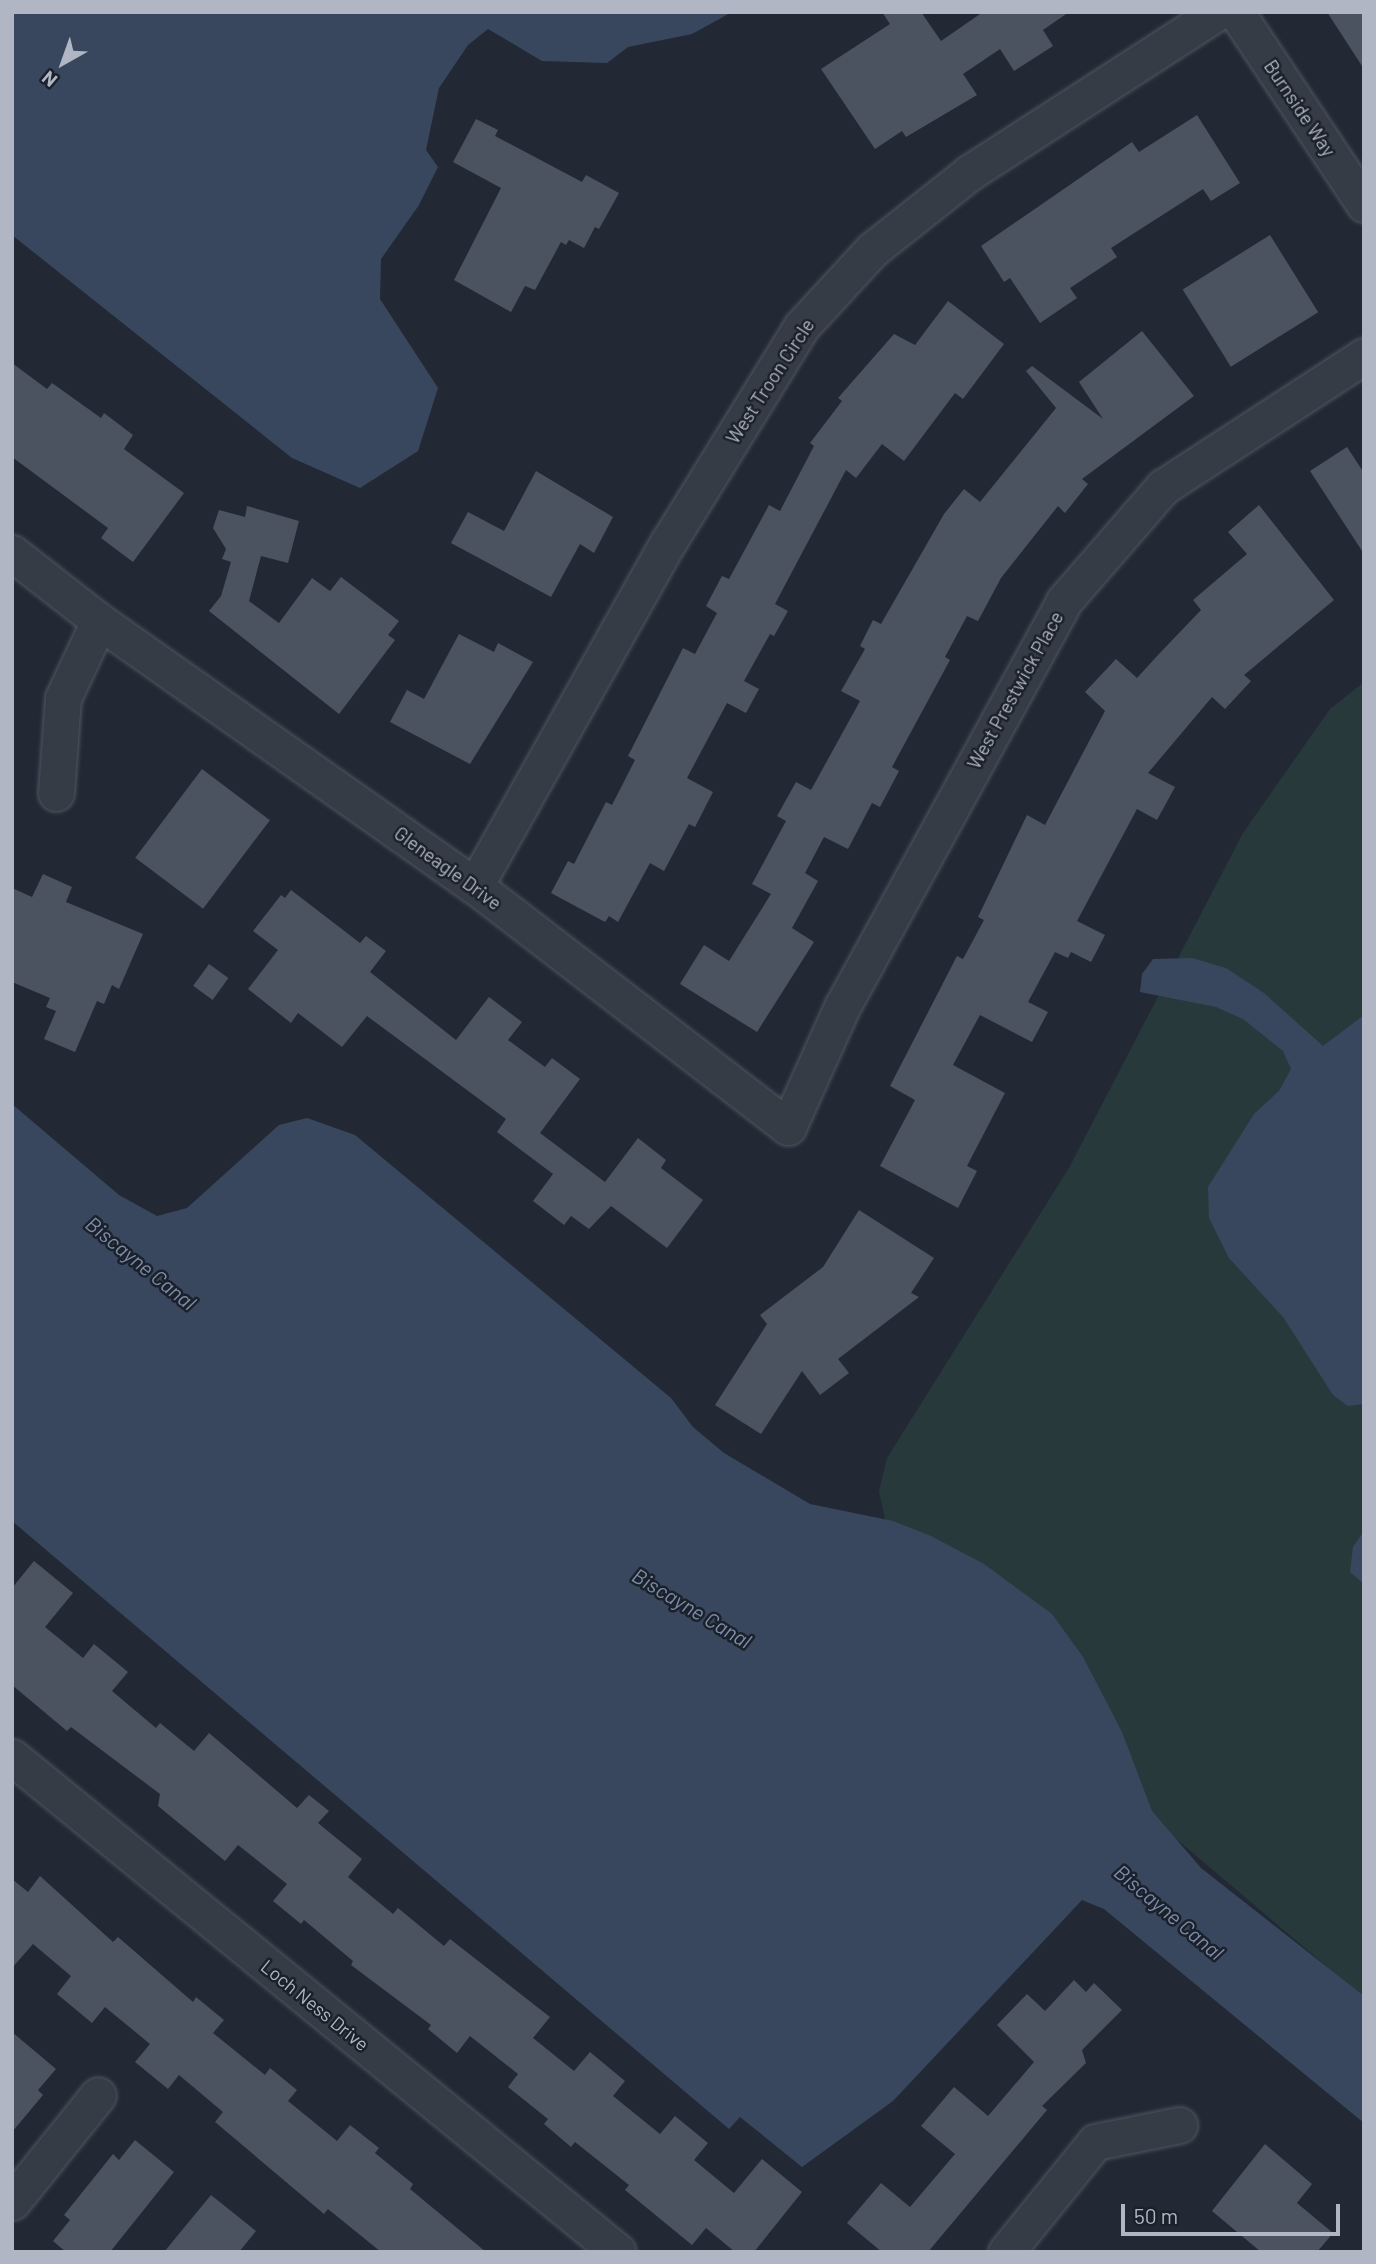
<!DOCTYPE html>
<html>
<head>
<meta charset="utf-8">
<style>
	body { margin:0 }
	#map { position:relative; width:1376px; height:2264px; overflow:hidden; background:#222935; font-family:Barlow,sans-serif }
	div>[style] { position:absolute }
	.green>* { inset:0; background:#28393b }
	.water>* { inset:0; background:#39475e }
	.building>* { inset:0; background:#4b5361; transform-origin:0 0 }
	.roads { filter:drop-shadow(0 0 2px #505661) drop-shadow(0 0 2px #505661) }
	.street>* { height:35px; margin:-17.5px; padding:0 17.5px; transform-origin:17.5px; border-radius:17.5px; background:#363c46 }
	span { translate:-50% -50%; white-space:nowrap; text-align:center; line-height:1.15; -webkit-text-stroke:5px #1b212b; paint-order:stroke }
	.street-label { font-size:19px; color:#b0b6c3 }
	.water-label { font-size:21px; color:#7b8ca9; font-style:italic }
	.frame { position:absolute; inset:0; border:14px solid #b0b6c3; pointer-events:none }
	.north { position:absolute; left:28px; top:28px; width:70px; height:70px; -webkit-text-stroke:5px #1b212b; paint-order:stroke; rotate:220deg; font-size:19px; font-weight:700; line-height:28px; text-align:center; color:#b0b6c3 }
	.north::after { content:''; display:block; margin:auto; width:24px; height:32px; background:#b0b6c3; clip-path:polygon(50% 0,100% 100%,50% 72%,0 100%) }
	.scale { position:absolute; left:1121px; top:2204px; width:219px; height:32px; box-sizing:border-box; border:4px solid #b0b6c3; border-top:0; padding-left:9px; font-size:21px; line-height:24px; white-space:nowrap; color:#b0b6c3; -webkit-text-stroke:5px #1b212b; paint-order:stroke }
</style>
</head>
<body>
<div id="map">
	<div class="green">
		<i style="clip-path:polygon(1364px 682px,1364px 1998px,1109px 1782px,892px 1551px,879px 1491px,887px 1458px,1069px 1168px,1243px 833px,1330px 709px)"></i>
	</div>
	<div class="water">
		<i style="clip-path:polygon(12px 12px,732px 12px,692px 34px,628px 47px,607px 63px,542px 61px,488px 29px,468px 45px,439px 88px,426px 150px,438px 167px,419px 205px,381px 259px,380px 299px,438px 388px,418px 451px,360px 488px,292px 458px,12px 235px)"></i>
		<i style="clip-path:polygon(1192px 958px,1226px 968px,1264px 993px,1323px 1046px,1364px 1015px,1364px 1404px,1348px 1406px,1333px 1395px,1283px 1317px,1229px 1258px,1209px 1218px,1208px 1187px,1254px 1114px,1279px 1091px,1291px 1069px,1283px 1051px,1243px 1019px,1216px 1007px,1140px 992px,1142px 974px,1153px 959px)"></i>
		<i style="clip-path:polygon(12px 1104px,119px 1195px,157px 1216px,187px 1208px,279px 1125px,307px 1118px,355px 1135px,671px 1398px,693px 1427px,724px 1453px,810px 1504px,893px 1521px,931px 1536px,984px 1564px,1052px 1614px,1083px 1657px,1122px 1732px,1152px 1811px,1201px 1868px,1364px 1996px,1364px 2123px,1104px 1909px,1082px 1900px,893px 2101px,802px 2167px,740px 2117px,729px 2129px,12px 1521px)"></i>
		<i style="clip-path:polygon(1364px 1531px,1364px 1584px,1350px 1572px,1353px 1547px)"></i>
	</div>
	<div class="building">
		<i style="clip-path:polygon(882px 12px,921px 12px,941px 41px,983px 12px,1069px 12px,1043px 30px,1053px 46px,1014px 71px,1000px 49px,963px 74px,977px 95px,906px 137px,902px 131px,875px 149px,821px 69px,890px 24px)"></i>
		<i style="clip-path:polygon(1327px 12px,1364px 12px,1364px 69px)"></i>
		<i style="clip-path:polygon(1197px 115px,1240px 183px,1211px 201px,1203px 189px,1111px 248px,1117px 257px,1070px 288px,1077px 298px,1040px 323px,1010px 278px,1004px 282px,981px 246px,1132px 142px,1139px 152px)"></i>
		<i style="clip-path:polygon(476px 119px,498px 130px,495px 136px,582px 182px,586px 175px,619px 193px,599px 229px,595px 227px,584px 248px,569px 240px,566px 245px,561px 242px,535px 290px,525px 286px,511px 312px,454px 280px,501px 188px,453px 162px)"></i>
		<i style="left:1270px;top:235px;width:91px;height:103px;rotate:58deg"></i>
		<i style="clip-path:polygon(948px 301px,1004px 344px,963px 399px,955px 393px,904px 461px,882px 444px,856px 478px,846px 470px,775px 604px,788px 611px,774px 636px,770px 634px,744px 681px,759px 689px,746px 713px,727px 703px,687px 778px,713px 792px,695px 827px,689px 824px,664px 871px,650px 863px,618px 922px,609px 916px,605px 922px,551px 893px,568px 861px,574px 864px,606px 802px,612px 805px,635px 760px,628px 756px,683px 648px,695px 654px,717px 613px,706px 606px,722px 576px,729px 579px,769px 505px,780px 511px,814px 446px,810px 443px,842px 401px,838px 398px,894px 334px,915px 345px)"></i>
		<i style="clip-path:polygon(1142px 331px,1194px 396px,1082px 479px,1088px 484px,1065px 513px,1058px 506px,1001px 578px,978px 621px,967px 616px,945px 657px,950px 660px,892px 767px,899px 771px,880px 807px,872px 803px,848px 849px,824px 837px,805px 873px,818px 881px,792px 928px,814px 942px,757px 1032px,680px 984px,704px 945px,729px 961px,771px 894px,752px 884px,786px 821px,777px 816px,796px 782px,811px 790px,860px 701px,841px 691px,865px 649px,860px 646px,873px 620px,881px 624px,944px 514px,964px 489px,980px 502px,1056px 408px,1026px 371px,1032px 366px,1103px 419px,1079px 382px)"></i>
		<i style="clip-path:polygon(12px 363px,47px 389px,52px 383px,101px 418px,104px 413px,133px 435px,124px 449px,184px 493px,133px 562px,101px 538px,108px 528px,12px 457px)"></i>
		<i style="clip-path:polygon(1347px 447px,1364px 473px,1364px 554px,1310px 471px)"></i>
		<i style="clip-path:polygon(536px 471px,613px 517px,594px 553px,580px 544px,551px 597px,451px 543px,468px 512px,504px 531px)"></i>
		<i style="clip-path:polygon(1259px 505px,1334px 600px,1244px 675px,1251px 681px,1225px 709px,1212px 697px,1148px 773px,1175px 787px,1157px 820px,1137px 809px,1077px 921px,1105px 935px,1091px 962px,1071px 952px,1068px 958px,1055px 952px,1028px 1002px,1048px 1012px,1032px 1042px,980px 1015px,953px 1065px,1005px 1093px,967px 1166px,977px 1171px,958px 1208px,880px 1166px,915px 1100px,890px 1086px,957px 956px,963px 959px,984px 920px,978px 917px,1027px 815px,1045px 825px,1105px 711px,1085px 692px,1116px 659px,1137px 678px,1158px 655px,1201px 610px,1193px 600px,1247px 554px,1228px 532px)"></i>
		<i style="clip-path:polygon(247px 506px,299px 521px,288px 563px,261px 556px,249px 601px,279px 623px,312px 578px,330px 591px,341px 577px,399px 621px,388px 635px,395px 640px,339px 714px,209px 611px,221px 596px,231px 562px,222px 559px,226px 549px,213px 528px,219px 510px,245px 517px)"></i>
		<i style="clip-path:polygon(459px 634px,494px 652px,498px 643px,533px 662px,470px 764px,390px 722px,407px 690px,424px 699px)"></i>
		<i style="left:202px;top:769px;width:85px;height:111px;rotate:37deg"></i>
		<i style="clip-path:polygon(43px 874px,72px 887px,66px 902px,143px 934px,119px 989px,112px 985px,104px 1004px,97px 1001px,75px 1052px,44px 1039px,56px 1011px,46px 1007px,50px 998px,12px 982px,12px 888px,32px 897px)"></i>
		<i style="clip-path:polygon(291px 890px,360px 943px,366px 936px,386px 951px,370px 972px,456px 1040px,489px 997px,522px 1022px,508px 1040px,545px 1067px,552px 1058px,580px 1079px,540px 1133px,605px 1182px,638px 1138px,666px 1160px,661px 1168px,703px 1200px,667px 1248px,611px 1206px,589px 1229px,571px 1216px,564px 1225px,533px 1201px,553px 1174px,497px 1132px,506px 1119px,367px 1016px,342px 1047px,298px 1013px,291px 1023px,248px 989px,278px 950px,253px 931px,281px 895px,285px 898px)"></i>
		<i style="left:209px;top:964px;width:24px;height:27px;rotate:36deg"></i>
		<i style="clip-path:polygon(859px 1210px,934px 1258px,911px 1293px,919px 1297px,838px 1359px,849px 1373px,820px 1395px,802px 1371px,761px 1434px,715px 1405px,767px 1324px,760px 1315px,823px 1267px)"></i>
		<i style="clip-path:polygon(34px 1561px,73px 1593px,45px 1627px,83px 1658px,94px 1644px,128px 1672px,112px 1691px,156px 1728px,160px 1723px,194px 1751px,209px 1733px,297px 1808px,309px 1795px,329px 1811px,318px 1823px,362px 1859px,348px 1877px,393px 1914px,398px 1908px,444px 1946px,450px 1939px,550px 2017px,533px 2038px,574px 2071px,590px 2052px,625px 2081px,613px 2096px,660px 2134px,675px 2116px,708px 2143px,694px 2160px,734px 2193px,762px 2159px,802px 2192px,754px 2252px,735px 2252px,706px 2228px,692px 2245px,625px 2190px,629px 2185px,575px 2142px,571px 2147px,544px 2124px,548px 2119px,508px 2087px,518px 2074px,470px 2036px,457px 2053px,428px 2029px,431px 2025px,351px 1965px,353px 1961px,304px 1920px,301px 1924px,273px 1901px,287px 1884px,238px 1845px,225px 1861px,158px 1806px,160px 1794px,71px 1727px,67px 1731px,12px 1685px,12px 1588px)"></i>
		<i style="clip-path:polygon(40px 1876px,113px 1942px,118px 1937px,193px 2002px,196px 1997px,224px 2020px,213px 2033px,265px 2075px,270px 2068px,297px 2090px,288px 2101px,337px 2141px,350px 2125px,379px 2148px,375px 2153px,413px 2184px,410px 2189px,486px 2252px,381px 2252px,328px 2209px,324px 2214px,215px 2122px,223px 2112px,179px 2075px,168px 2089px,135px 2062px,150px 2044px,105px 2007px,92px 2023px,57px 1994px,71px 1976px,33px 1944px,12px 1968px,12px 1879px,28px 1892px)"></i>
		<i style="clip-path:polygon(1074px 1980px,1086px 1992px,1094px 1983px,1122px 2010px,1082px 2050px,1086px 2063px,1042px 2106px,1047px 2110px,928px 2252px,882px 2252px,847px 2223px,881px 2183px,910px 2207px,955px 2154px,921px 2126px,954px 2087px,988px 2116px,1034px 2062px,997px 2025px,1027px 1994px,1045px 2011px)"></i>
		<i style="clip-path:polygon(12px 2032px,56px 2069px,38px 2090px,43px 2095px,12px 2132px)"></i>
		<i style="clip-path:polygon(135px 2140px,174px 2172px,110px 2252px,66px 2252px,53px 2241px,70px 2220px,64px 2215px,113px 2154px,119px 2160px)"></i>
		<i style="clip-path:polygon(1265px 2144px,1312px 2184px,1297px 2203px,1333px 2233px,1317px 2252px,1261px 2252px,1212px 2211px)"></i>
		<i style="clip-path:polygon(211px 2195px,256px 2231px,239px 2252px,164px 2252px)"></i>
	</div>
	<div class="roads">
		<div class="street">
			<i style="left:1236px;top:12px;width:231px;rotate:56.3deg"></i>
			<i style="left:12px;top:553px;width:110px;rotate:38deg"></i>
			<i style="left:99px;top:621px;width:460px;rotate:35.2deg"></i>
			<i style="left:475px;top:886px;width:395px;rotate:37.6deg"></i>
			<i style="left:788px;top:1127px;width:132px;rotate:-65.8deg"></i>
			<i style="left:842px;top:1007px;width:463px;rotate:-61.3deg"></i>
			<i style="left:1064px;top:601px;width:151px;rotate:-49deg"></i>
			<i style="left:1163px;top:487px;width:240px;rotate:-33.1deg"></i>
			<i style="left:56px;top:793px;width:95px;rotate:-85.8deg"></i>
			<i style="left:63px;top:698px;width:85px;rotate:-64.9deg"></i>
			<i style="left:475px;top:886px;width:396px;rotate:-60.7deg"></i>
			<i style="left:669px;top:541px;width:251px;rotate:-58.3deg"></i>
			<i style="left:801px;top:327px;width:105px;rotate:-47.3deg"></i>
			<i style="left:872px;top:250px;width:124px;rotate:-38.4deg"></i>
			<i style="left:969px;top:173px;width:297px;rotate:-32.9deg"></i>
			<i style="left:12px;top:1757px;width:782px;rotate:39.24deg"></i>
			<i style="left:12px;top:2202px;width:137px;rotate:-51.2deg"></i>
			<i style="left:1006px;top:2252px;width:141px;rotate:-51deg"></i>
			<i style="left:1095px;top:2142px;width:86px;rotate:-11.4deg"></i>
		</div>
	</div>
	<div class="street-label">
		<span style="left:1300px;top:108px;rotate:56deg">Burnside Way</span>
		<span style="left:770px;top:381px;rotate:-57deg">West Troon Circle</span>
		<span style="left:1015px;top:690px;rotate:-61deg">West Prestwick Place</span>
		<span style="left:448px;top:868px;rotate:36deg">Gleneagle Drive</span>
		<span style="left:315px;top:2005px;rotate:39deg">Loch Ness Drive</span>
	</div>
	<div class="water-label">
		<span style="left:141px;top:1263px;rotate:39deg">Biscayne Canal</span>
		<span style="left:692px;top:1608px;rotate:31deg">Biscayne Canal</span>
		<span style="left:1169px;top:1912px;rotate:40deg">Biscayne Canal</span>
	</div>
	<div class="frame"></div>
	<div class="north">N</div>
	<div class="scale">50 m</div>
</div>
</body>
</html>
